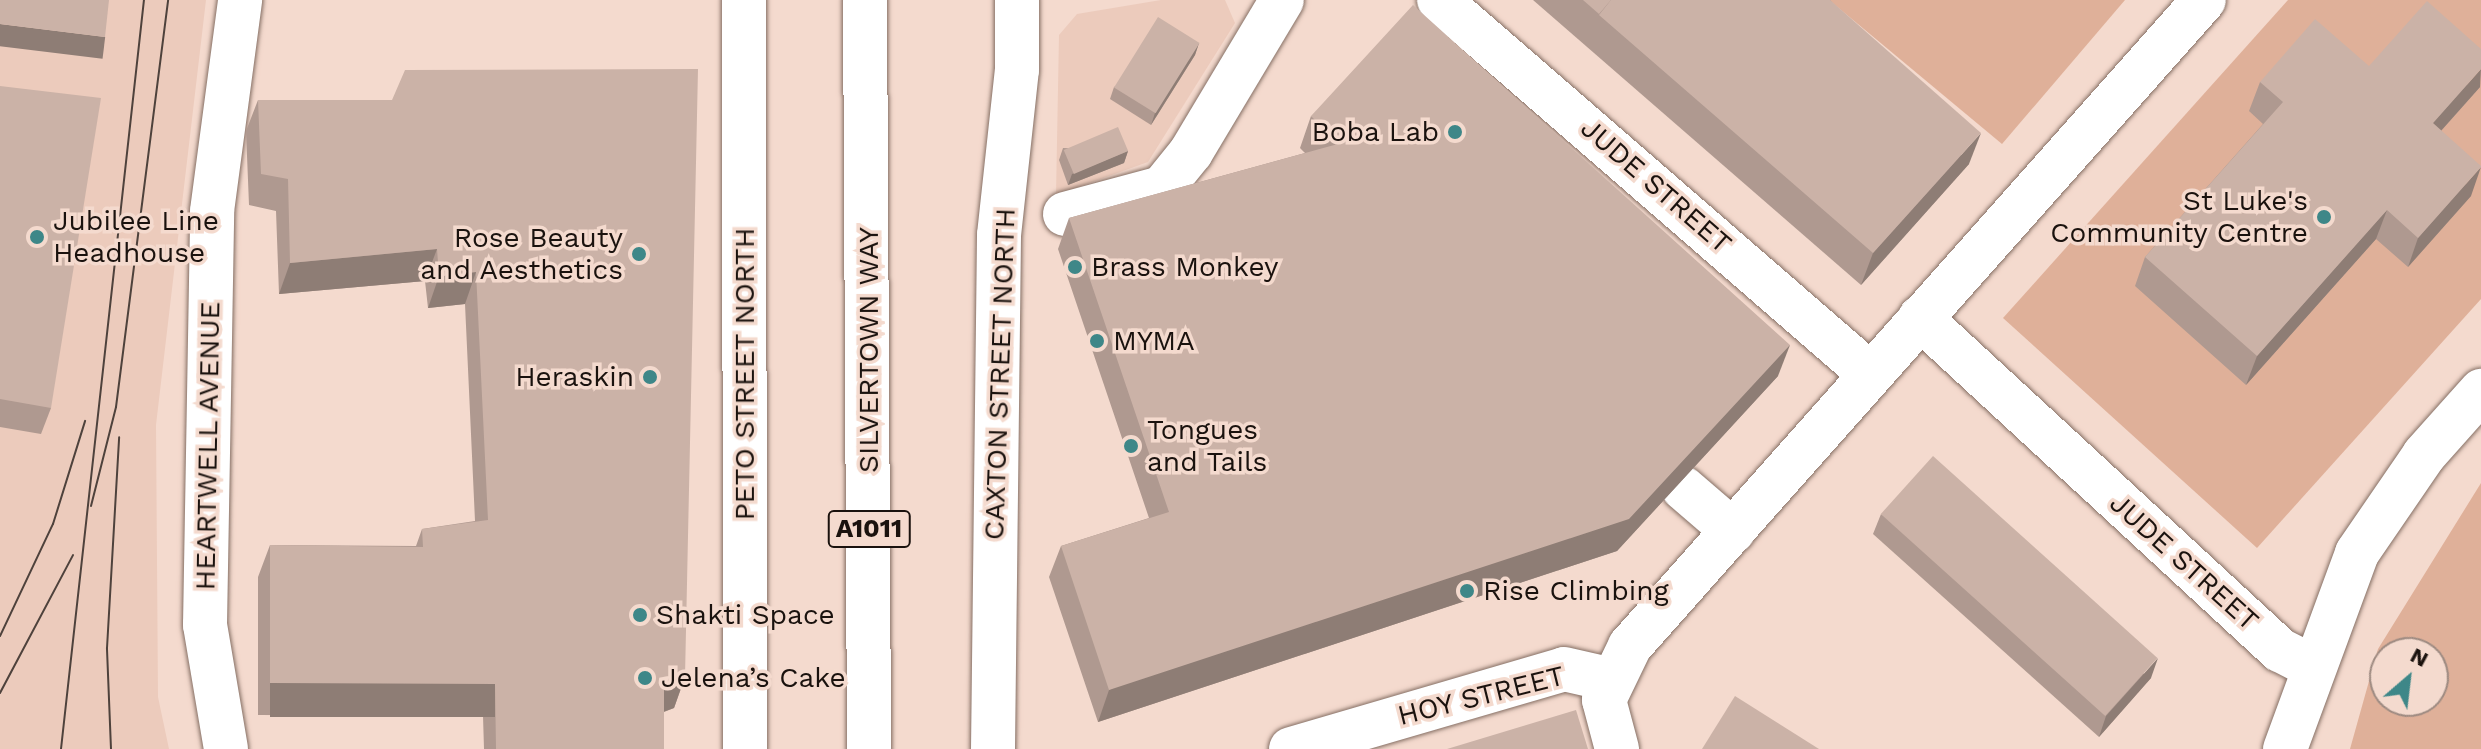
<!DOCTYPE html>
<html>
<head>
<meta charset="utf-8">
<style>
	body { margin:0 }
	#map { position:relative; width:2481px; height:749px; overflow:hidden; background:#f4dace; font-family:"Work Sans",sans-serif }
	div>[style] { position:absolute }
	.built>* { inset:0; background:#eccbbc }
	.green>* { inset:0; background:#dfb099 }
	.roads { filter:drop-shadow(0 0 2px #856f64) drop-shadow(0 0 2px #856f64) }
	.minor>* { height:44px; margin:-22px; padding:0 22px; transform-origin:22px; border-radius:22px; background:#fff }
	.major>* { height:44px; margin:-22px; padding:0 22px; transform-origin:22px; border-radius:22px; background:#fff }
	.tram>* { height:2px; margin:-1px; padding:0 1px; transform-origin:1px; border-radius:1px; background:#4e423c }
	.wall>* { inset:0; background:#af9990 }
	.shaded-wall>* { inset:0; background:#8e7d75; transform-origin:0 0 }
	.building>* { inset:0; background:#cbb2a7; transform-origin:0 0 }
	.dots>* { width:22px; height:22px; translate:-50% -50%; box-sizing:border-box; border:4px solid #f4dace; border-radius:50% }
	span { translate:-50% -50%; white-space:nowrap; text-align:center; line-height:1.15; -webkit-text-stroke:7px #f4dace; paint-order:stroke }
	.shield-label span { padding:2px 6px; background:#f4dace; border:2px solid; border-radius:6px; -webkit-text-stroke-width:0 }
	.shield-label { font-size:26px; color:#1a120e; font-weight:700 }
	.poi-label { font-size:28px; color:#1a120e }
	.right { translate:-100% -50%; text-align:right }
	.left { translate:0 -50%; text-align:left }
	.street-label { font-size:28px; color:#1a120e }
	.north { position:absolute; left:2369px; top:637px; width:80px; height:80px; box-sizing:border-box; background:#f4dace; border:2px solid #9d8a81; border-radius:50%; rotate:28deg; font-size:22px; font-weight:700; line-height:32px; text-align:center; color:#1a120e }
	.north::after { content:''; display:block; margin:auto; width:28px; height:36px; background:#3e8788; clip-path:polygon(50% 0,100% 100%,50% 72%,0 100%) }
</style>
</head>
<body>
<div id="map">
	<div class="built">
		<i style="clip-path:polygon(0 0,206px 0,156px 425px,158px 697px,169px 749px,0 749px)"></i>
		<i style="clip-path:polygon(1161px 0,1225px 0,1235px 23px,1148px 162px,1056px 195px,1059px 35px,1077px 14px)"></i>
	</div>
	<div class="green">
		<i style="clip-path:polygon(1829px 0,2125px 0,2002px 144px)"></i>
		<i style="clip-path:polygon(2288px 0,2481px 0,2481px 299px,2257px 548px,2003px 318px)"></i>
		<i style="clip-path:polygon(evenodd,2481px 483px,2481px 749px,2350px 749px,2378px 649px,2481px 483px,2385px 653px,2433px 653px,2433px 701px,2385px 701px,2385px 653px)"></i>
	</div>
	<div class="roads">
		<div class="minor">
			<i style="left:744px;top:0;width:749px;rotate:89.92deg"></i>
			<i style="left:1439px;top:0;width:571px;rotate:40.95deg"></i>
			<i style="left:1065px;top:214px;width:100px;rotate:-15deg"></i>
			<i style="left:1162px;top:188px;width:46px;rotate:-51.1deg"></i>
			<i style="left:1191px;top:152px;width:177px;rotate:-59.1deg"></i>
			<i style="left:1920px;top:318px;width:490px;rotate:42.7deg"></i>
			<i style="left:2280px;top:650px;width:37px;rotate:27deg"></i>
			<i style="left:1683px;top:488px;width:66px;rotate:40.7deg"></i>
			<i style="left:226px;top:749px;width:126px;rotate:-99.6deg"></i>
			<i style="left:205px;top:625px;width:414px;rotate:-89deg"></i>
			<i style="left:212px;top:211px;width:213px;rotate:-82.4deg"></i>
			<i style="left:993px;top:749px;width:514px;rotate:-89.33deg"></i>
			<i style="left:999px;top:235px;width:166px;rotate:-83.8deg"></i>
			<i style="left:1017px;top:70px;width:70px;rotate:-90deg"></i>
			<i style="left:1291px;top:749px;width:284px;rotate:-16.3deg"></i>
			<i style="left:1564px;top:669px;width:45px;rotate:12.8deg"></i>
			<i style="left:1617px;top:749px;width:51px;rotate:-104.9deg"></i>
			<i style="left:1604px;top:700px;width:60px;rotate:-64.3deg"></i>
			<i style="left:1630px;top:646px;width:864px;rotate:-48.38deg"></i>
			<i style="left:2285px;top:749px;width:209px;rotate:-69.8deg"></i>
			<i style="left:2357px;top:553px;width:119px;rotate:-55.6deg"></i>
			<i style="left:2424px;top:455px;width:86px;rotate:-48.3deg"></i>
		</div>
		<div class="major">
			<i style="left:865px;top:0;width:749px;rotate:89.69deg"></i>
		</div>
	</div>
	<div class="tram">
		<i style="left:91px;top:506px;width:102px;rotate:-75.8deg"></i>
		<i style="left:116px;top:407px;width:410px;rotate:-82.7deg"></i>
		<i style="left:0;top:636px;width:124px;rotate:-64.7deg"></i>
		<i style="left:53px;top:524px;width:108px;rotate:-72.7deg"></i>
		<i style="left:0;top:693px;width:156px;rotate:-62.1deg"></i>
		<i style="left:61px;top:749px;width:754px;rotate:-83.68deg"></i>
		<i style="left:111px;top:749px;width:101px;rotate:-92.3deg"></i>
		<i style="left:107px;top:648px;width:211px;rotate:-86.7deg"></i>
	</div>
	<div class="wall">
		<i style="clip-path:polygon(1533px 0,1830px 0,1969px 164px,1861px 285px)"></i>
		<i style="clip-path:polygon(1199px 43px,1195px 55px,1151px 125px,1110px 99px,1114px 87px)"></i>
		<i style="clip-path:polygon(2369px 66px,2480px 87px,2441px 131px,2471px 196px,2408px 267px,2376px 239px,2246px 385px,2135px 286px,2145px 257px,2263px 124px,2249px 111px,2260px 82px)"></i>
		<i style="clip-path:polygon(0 86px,51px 408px,41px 434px,0 427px)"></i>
		<i style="clip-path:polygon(258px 100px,392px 100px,685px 677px,674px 708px,664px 712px,664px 749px,484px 749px,483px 716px,258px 715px,258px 577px,270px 545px,416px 546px,422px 529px,475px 521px,465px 304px,428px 308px,425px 281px,279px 294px,276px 211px,249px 205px,246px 131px)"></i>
		<i style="clip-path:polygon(1311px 116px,1778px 376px,1617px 551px,1098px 722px,1049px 577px,1061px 546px,1149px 518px,1058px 249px,1069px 218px,1305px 153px,1300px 148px)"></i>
		<i style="clip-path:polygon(1063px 148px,1128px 151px,1124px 163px,1068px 185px,1059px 160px)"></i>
		<i style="clip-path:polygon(1881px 514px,2151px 678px,2099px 737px,1873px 534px)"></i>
	</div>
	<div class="shaded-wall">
		<i style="left:0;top:24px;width:106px;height:22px;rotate:7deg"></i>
		<i style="clip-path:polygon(1199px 43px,1195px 55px,1151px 125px,1155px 113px)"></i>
		<i style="clip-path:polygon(2481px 69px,2480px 87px,2422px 152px,2433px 123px)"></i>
		<i style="clip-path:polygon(1981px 133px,1969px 164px,1861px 285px,1873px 253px)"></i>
		<i style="clip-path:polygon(1128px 151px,1124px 163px,1068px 185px,1072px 174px)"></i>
		<i style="clip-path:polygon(2481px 167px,2471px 196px,2408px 267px,2418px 238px)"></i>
		<i style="clip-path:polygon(2387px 210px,2376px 239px,2246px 385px,2257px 356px)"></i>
		<i style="clip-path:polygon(437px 249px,425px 281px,279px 294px,290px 263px)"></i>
		<i style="clip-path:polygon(476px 272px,465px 304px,428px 308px,439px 276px)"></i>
		<i style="clip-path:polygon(1790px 345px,1778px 376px,1617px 551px,1098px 722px,1109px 690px)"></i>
		<i style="clip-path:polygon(2158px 658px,2151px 678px,2099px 737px,2106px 716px)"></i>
		<i style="clip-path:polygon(685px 677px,674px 708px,652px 716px,664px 684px)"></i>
		<i style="left:270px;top:683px;width:225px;height:34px"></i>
	</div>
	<div class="building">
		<i style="clip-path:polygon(0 0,109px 0,105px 37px,0 24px)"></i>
		<i style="clip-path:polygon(1583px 0,1611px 0,1599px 14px)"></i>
		<i style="clip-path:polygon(1611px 0,1830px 0,1981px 133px,1873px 253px,1599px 15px)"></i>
		<i style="clip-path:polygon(2427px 1px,2481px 49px,2481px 69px,2433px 123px,2481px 166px,2481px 167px,2418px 238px,2387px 210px,2257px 356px,2145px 257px,2283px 102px,2260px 82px,2315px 19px,2369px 66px)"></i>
		<i style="clip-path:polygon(1413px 5px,1790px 345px,1629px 519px,1109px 690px,1061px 546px,1169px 512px,1069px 218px,1338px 144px,1311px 116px)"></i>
		<i style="left:1158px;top:17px;width:49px;height:83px;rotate:32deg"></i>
		<i style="clip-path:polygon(698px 69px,685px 677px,664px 684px,664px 749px,496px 749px,495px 684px,270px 683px,270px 545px,423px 547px,422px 529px,488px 520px,476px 272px,439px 276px,437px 249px,290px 263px,288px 179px,261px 174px,258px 100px,392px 100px,405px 70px)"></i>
		<i style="clip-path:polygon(0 86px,101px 98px,51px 408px,0 399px)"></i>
		<i style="left:1118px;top:127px;width:26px;height:59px;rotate:67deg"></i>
		<i style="left:1933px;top:456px;width:302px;height:78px;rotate:42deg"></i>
		<i style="clip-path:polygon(1735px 696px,1819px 749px,1702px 749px)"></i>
		<i style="clip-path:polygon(1576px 710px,1588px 749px,1447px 749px)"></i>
	</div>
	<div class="dots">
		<i style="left:1455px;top:132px;background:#3e8788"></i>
		<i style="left:2324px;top:217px;background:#3e8788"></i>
		<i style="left:37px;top:237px;background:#3e8788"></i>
		<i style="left:639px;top:254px;background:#3e8788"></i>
		<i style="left:1075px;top:267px;background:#3e8788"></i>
		<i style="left:1097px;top:341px;background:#3e8788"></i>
		<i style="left:650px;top:377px;background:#3e8788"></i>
		<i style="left:1131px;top:446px;background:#3e8788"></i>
		<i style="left:1467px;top:591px;background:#3e8788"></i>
		<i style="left:640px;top:615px;background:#3e8788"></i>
		<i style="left:645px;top:678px;background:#3e8788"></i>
	</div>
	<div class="shield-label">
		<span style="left:869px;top:529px">A1011</span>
	</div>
	<div class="poi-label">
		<span class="right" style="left:1439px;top:132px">Boba Lab</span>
		<span class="right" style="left:2308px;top:217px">St Luke's<br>Community Centre</span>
		<span class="left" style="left:53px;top:237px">Jubilee Line<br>Headhouse</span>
		<span class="right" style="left:623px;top:254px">Rose Beauty<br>and Aesthetics</span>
		<span class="left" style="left:1091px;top:267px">Brass Monkey</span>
		<span class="left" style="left:1113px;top:341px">MYMA</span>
		<span class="right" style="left:634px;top:377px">Heraskin</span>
		<span class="left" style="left:1147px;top:446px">Tongues<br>and Tails</span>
		<span class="left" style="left:1483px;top:591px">Rise Climbing</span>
		<span class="left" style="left:656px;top:615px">Shakti Space</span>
		<span class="left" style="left:661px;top:678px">Jelena’s Cake</span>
	</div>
	<div class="street-label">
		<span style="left:1656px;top:186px;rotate:41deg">JUDE STREET</span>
		<span style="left:869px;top:350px;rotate:-90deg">SILVERTOWN WAY</span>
		<span style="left:745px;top:374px;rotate:-90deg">PETO STREET NORTH</span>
		<span style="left:1000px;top:374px;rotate:-88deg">CAXTON STREET NORTH</span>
		<span style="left:208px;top:446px;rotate:-89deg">HEARTWELL AVENUE</span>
		<span style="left:2184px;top:562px;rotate:42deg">JUDE STREET</span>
		<span style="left:1481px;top:696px;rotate:-14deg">HOY STREET</span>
	</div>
	<div class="north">N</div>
</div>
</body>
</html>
